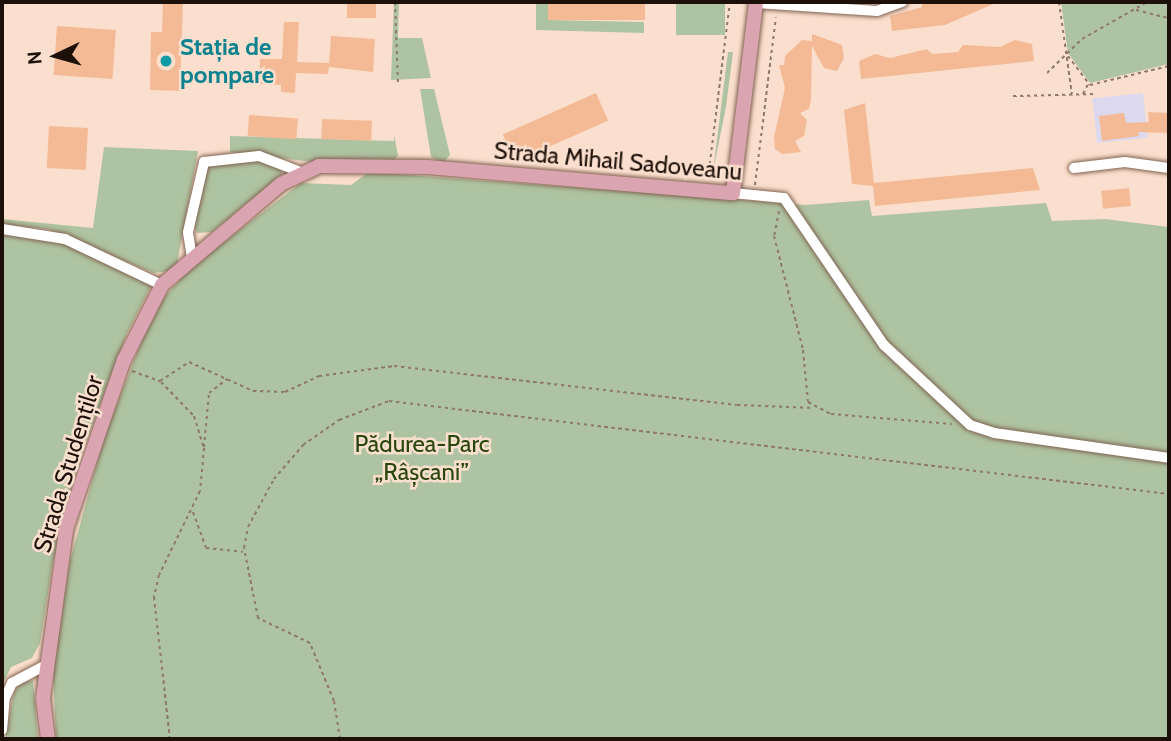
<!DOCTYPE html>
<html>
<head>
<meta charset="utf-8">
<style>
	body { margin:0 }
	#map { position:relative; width:1171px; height:741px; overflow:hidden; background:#fbdfce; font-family:Cabin,sans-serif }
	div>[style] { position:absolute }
	.education>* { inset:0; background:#dcd8ee; transform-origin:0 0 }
	.green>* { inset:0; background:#aec3a1; transform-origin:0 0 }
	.building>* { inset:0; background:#f4ba95; transform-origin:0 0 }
	.path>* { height:2px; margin-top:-1px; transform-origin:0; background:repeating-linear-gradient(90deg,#8c786c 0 3.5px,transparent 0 7px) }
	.roads { filter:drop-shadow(0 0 2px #816350) drop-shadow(0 0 2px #816350) }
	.minor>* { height:10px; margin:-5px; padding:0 5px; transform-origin:5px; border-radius:5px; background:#fff }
	.major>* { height:14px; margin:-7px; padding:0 7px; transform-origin:7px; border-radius:7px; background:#daa4b0 }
	.dots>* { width:19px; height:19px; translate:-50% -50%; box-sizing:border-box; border:4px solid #fbdfce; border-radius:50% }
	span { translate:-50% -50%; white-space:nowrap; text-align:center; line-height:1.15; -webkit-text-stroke:5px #fbdfce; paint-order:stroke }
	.culture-label { font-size:24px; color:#0d838f; font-weight:700 }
	.left { translate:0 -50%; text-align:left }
	.street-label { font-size:24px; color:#1c1009 }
	.park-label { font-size:24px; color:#28470e }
	.frame { position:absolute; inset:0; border:4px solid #1c1009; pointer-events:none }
	.north { position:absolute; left:21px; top:21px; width:70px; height:70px; -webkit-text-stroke:5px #fbdfce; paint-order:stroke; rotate:265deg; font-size:19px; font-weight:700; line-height:28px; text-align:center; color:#1c1009 }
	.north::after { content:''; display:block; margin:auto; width:24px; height:32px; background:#1c1009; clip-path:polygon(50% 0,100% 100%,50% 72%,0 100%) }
</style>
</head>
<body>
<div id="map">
	<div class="education">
		<i style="left:1143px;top:93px;width:45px;height:51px;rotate:84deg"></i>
	</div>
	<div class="green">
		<i style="clip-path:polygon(394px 2px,399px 2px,398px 38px,422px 38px,431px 78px,391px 80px)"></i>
		<i style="clip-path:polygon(536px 2px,548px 2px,548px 20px,644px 22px,644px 33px,536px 30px)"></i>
		<i style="left:676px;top:2px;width:49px;height:33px"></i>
		<i style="clip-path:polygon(1061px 2px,1169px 2px,1169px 64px,1090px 83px,1068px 53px)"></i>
		<i style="clip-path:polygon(728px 52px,733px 52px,726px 107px,713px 171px)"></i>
		<i style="clip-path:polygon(420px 89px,434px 89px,450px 155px,443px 163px,431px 157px)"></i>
		<i style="clip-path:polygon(394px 134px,398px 156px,391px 162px,313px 162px,230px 152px,230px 136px,394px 141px)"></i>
		<i style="clip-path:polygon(104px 147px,198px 151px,177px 264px,168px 271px,154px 273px,48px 229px,2px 224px,2px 219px,93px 228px)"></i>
		<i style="clip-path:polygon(238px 159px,278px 163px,282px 174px,212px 232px,197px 233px,193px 224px,206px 167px)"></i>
		<i style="clip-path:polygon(369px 172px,806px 205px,869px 200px,872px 216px,1046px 203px,1052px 221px,1105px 219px,1169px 227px,1169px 739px,56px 739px,53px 670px,70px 561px,104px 438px,155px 307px,193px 266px,301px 183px,351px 185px)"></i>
		<i style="clip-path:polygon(2px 234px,73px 246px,151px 286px,127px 333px,77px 466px,53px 561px,40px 643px,32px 658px,11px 667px,2px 686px)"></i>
		<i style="clip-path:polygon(33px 680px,38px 739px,5px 739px,14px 693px,21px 683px)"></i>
	</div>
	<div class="building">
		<i style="clip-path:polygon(163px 2px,183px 2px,180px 91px,150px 90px,151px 32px,162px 32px)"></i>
		<i style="left:347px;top:2px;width:29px;height:16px"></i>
		<i style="left:548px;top:2px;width:97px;height:18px"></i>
		<i style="clip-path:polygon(922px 2px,998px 2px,945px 25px,892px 31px,890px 16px,922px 7px)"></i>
		<i style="clip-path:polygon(284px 22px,299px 22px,297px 62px,329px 63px,331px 36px,375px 39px,373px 72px,329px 67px,328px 74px,296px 73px,295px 93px,281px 92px,281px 85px,259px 84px,260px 59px,282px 59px)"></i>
		<i style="left:57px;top:26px;width:59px;height:49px;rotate:4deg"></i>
		<i style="clip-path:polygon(812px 34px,842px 45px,844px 58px,837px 71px,824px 68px,812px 46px,811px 100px,809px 109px,800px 113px,807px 120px,804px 136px,795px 141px,801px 152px,782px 154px,775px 149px,774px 137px,785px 88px,779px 65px,784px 65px,785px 56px,802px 40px,812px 41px)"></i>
		<i style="clip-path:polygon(1015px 40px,1032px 44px,1034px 61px,861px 79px,859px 61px,875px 54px,890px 58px,927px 49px,932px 54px,958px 52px,963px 45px,1000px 47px)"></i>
		<i style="left:596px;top:93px;width:30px;height:102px;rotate:66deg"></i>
		<i style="clip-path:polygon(865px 103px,874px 183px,1033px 168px,1040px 190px,875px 206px,873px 186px,852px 184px,844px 110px)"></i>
		<i style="clip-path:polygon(1148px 112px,1169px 113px,1169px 133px,1138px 132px,1139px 136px,1102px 141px,1099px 116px,1124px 113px,1126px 123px,1149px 122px)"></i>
		<i style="left:249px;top:115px;width:49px;height:21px;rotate:4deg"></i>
		<i style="left:322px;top:119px;width:50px;height:20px;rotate:2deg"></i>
		<i style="left:49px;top:126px;width:39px;height:42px;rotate:3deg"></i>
		<i style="left:1129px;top:188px;width:18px;height:28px;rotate:84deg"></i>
	</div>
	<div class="path">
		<i style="left:395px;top:2px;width:83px;rotate:87.9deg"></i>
		<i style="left:1059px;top:2px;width:93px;rotate:82deg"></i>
		<i style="left:1136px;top:10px;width:34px;rotate:14deg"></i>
		<i style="left:1068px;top:56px;width:36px;rotate:53deg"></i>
		<i style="left:1090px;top:85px;width:81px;rotate:-13.5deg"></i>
		<i style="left:1047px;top:73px;width:49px;rotate:-44.2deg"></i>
		<i style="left:1082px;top:39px;width:75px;rotate:-29.6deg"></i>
		<i style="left:1083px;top:94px;width:11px;rotate:-63deg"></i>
		<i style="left:1013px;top:96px;width:82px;rotate:-1.4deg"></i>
		<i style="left:708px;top:178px;width:177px;rotate:-82.9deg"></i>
		<i style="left:755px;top:185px;width:169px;rotate:-82.9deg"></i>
		<i style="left:779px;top:211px;width:25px;rotate:101deg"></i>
		<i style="left:774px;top:236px;width:118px;rotate:75.7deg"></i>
		<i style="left:803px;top:350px;width:52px;rotate:84.5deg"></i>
		<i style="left:808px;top:402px;width:26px;rotate:28deg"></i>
		<i style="left:831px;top:414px;width:121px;rotate:4.7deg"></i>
		<i style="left:132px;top:371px;width:30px;rotate:20deg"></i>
		<i style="left:160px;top:381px;width:35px;rotate:-33deg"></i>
		<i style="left:189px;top:362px;width:70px;rotate:24.4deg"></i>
		<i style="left:253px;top:391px;width:32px;rotate:2deg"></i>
		<i style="left:285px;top:392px;width:38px;rotate:-25deg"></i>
		<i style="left:319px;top:376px;width:76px;rotate:-7.6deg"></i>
		<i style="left:394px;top:366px;width:345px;rotate:6.5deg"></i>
		<i style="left:737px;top:405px;width:77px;rotate:2.2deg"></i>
		<i style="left:161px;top:382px;width:47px;rotate:45.9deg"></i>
		<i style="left:194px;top:416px;width:34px;rotate:73deg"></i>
		<i style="left:204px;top:448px;width:43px;rotate:95.3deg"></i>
		<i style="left:200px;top:491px;width:93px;rotate:116deg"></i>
		<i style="left:159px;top:575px;width:23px;rotate:103deg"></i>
		<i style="left:154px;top:597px;width:143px;rotate:83.6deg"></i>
		<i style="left:204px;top:447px;width:54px;rotate:-84.7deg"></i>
		<i style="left:209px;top:393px;width:23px;rotate:-38deg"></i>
		<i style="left:193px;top:512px;width:38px;rotate:70deg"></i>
		<i style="left:206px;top:548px;width:37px;rotate:6deg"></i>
		<i style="left:340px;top:739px;width:38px;rotate:-99deg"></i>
		<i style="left:334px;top:701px;width:63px;rotate:-112.5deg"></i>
		<i style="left:310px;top:643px;width:58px;rotate:-154.3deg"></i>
		<i style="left:258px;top:618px;width:71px;rotate:-101.3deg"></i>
		<i style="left:244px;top:548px;width:21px;rotate:-79deg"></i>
		<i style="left:248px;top:527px;width:55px;rotate:-61.6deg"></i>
		<i style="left:274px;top:479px;width:45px;rotate:-49.5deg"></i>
		<i style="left:303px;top:445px;width:44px;rotate:-34.8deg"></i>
		<i style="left:339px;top:420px;width:53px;rotate:-20.8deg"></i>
		<i style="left:389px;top:401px;width:786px;rotate:6.8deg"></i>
	</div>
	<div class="roads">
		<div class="minor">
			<i style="left:756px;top:3px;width:121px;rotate:3.8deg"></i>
			<i style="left:877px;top:11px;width:27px;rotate:-20deg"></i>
			<i style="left:1074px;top:168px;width:51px;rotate:-6.7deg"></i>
			<i style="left:1125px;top:162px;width:44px;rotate:7.8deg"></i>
			<i style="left:733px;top:193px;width:51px;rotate:5.6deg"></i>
			<i style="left:784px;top:198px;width:178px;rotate:55.8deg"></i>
			<i style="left:884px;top:345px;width:117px;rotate:42.9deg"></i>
			<i style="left:970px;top:425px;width:25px;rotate:18deg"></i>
			<i style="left:994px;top:433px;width:177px;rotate:8.1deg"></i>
			<i style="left:2px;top:229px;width:64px;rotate:9deg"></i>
			<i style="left:65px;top:239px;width:107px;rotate:25.4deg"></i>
			<i style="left:192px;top:258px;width:26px;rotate:-99deg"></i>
			<i style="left:188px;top:232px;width:72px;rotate:-77.1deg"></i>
			<i style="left:204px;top:162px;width:55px;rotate:-6.2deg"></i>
			<i style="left:259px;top:156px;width:45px;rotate:20.9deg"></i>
			<i style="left:2px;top:730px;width:32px;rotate:-85deg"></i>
			<i style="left:5px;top:698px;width:17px;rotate:-65deg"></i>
			<i style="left:12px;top:683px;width:38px;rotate:-28deg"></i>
		</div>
		<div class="major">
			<i style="left:48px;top:739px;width:41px;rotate:-97deg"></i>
			<i style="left:43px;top:698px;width:171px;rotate:-82.2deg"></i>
			<i style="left:66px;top:529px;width:179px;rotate:-71.1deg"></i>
			<i style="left:124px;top:360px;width:84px;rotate:-63.1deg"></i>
			<i style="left:162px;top:285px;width:156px;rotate:-40.3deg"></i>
			<i style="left:281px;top:184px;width:42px;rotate:-25.3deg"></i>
			<i style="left:319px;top:166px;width:108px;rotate:0.5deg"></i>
			<i style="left:427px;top:167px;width:307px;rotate:4.9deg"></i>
			<i style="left:733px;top:193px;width:192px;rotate:-83.1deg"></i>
		</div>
	</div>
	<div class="dots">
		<i style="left:166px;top:61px;background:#0f9aa8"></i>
	</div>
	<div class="culture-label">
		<span class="left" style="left:180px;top:61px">Stația de<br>pompare</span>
	</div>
	<div class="street-label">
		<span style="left:618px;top:161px;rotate:5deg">Strada Mihail Sadoveanu</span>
		<span style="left:68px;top:464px;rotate:-73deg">Strada Studenților</span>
	</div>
	<div class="park-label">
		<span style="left:422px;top:458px">Pădurea-Parc<br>„Râșcani”</span>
	</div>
	<div class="frame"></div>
	<div class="north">N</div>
</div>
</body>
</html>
